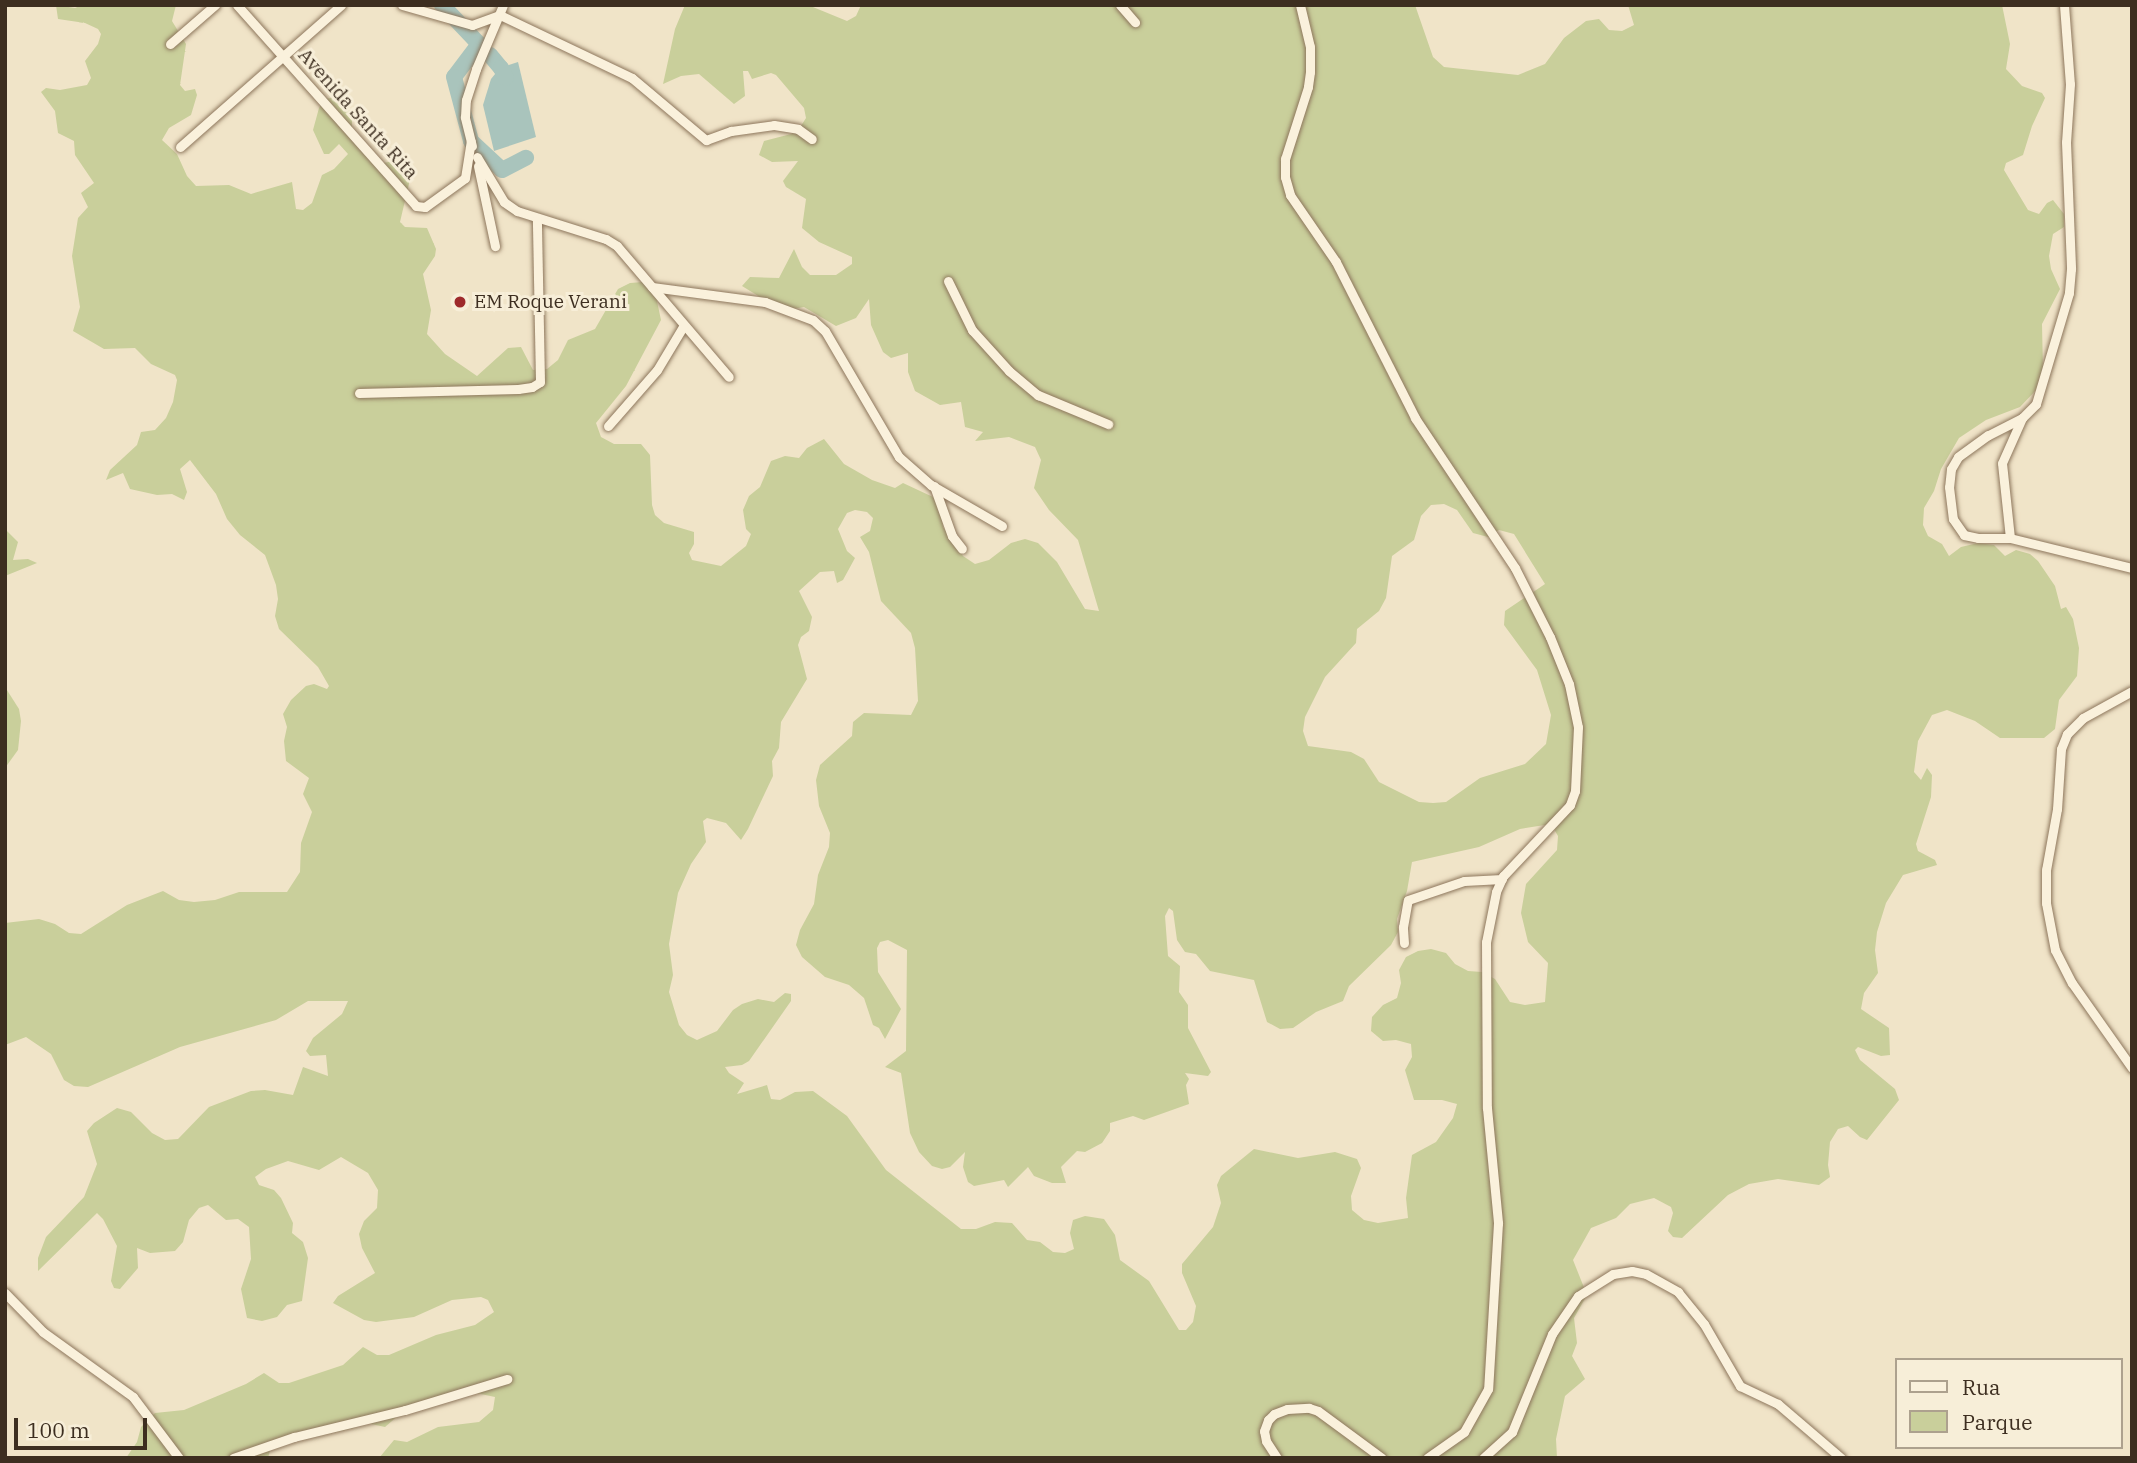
<!DOCTYPE html>
<html>
<head>
<meta charset="utf-8">
<style>
	body { margin:0 }
	#map { position:relative; width:2137px; height:1463px; overflow:hidden; background:#f0e4c8; font-family:"IBM Plex Serif",serif }
	div>[style] { position:absolute }
	.green>* { inset:0; background:#c9cf9b }
	.water>* { inset:0; background:#a9c4bc }
	.river>* { height:16px; margin:-8px; padding:0 8px; transform-origin:8px; border-radius:8px; background:#a9c4bc }
	.roads { filter:drop-shadow(0 0 2px #8d765c) drop-shadow(0 0 2px #8d765c) }
	.minor>* { height:9px; margin:-4.5px; padding:0 4.5px; transform-origin:4.5px; border-radius:4.5px; background:#faf1dc }
	.dots>* { width:19px; height:19px; translate:-50% -50%; box-sizing:border-box; border:4px solid #f7eed8; border-radius:50% }
	span { translate:-50% -50%; white-space:nowrap; text-align:center; line-height:1.15; -webkit-text-stroke:6px #f7eed8; paint-order:stroke }
	.street-label { font-size:19px; color:#3d2e20 }
	.poi-label { font-size:19px; color:#3d2e20 }
	.left { translate:0 -50%; text-align:left }
	.frame { position:absolute; inset:0; border:7px solid #3d2e20; pointer-events:none }
	.legend { position:absolute; left:1895px; top:1358px; width:228px; height:91px; box-sizing:border-box; background:#f7eed8; border:2px solid #ada18e; margin:0; padding:9px 12px; list-style:none; font-size:21px; color:#3d2e20 }
	.legend li { display:flex; align-items:center; gap:14px; height:35px }
	.legend b { width:35px; border:2px solid #ada18e }
	.scale { position:absolute; left:14px; top:1418px; width:133px; height:32px; box-sizing:border-box; border:4px solid #3d2e20; border-top:0; padding-left:9px; font-size:21px; line-height:24px; white-space:nowrap; color:#3d2e20; -webkit-text-stroke:5px #f7eed8; paint-order:stroke }
</style>
</head>
<body>
<div id="map">
	<div class="green">
		<i style="clip-path:polygon(evenodd,56px 5px,75px 8px,82px 5px,176px 5px,172px 21px,186px 44px,180px 85px,185px 91px,195px 89px,197px 95px,191px 115px,169px 128px,162px 140px,177px 154px,187px 176px,196px 186px,229px 185px,251px 194px,292px 182px,296px 209px,303px 210px,312px 203px,322px 175px,334px 169px,348px 154px,339px 144px,329px 154px,324px 154px,313px 130px,319px 108px,324px 99px,331px 98px,347px 106px,352px 115px,352px 137px,360px 150px,376px 153px,375px 165px,397px 160px,407px 164px,412px 171px,400px 222px,405px 227px,427px 228px,436px 249px,435px 256px,423px 274px,431px 310px,427px 334px,445px 354px,477px 376px,508px 348px,521px 347px,533px 370px,547px 369px,558px 360px,568px 340px,595px 329px,618px 289px,630px 283px,643px 282px,655px 292px,661px 320px,626px 386px,596px 423px,601px 437px,614px 444px,641px 444px,650px 455px,652px 505px,655px 515px,664px 523px,694px 532px,694px 544px,689px 553px,692px 560px,721px 566px,746px 546px,751px 534px,746px 529px,743px 510px,749px 496px,760px 487px,771px 461px,785px 456px,799px 458px,807px 448px,824px 439px,844px 464px,872px 480px,895px 488px,903px 483px,933px 497px,942px 514px,943px 527px,963px 556px,975px 564px,989px 560px,1011px 543px,1025px 539px,1038px 543px,1057px 562px,1085px 609px,1099px 611px,1078px 540px,1049px 510px,1034px 488px,1041px 460px,1035px 447px,1009px 437px,975px 441px,983px 432px,965px 427px,961px 402px,940px 405px,915px 391px,908px 372px,908px 353px,891px 358px,883px 352px,871px 325px,869px 299px,856px 318px,836px 326px,804px 307px,787px 310px,778px 308px,742px 286px,750px 277px,779px 278px,794px 249px,802px 267px,810px 275px,836px 275px,852px 264px,852px 257px,819px 242px,802px 228px,806px 199px,786px 187px,783px 181px,798px 161px,772px 162px,759px 155px,764px 141px,791px 134px,799px 129px,806px 118px,804px 108px,776px 75px,771px 73px,752px 79px,748px 71px,743px 71px,745px 96px,734px 104px,699px 74px,681px 76px,663px 84px,675px 29px,685px 5px,808px 5px,847px 21px,856px 16px,861px 5px,1415px 5px,1433px 57px,1444px 67px,1518px 75px,1545px 64px,1564px 38px,1586px 21px,1599px 19px,1609px 30px,1622px 31px,1634px 25px,1628px 5px,2002px 5px,2010px 44px,2006px 69px,2022px 86px,2042px 93px,2045px 98px,2032px 126px,2023px 155px,2006px 163px,2004px 170px,2028px 210px,2039px 214px,2047px 203px,2053px 200px,2064px 214px,2064px 227px,2053px 234px,2049px 256px,2051px 269px,2060px 289px,2042px 324px,2043px 371px,2036px 390px,2020px 407px,1986px 420px,1959px 438px,1941px 469px,1934px 491px,1924px 508px,1923px 525px,1928px 536px,1942px 544px,1949px 556px,1961px 547px,1978px 543px,1994px 545px,2005px 556px,2016px 550px,2030px 554px,2038px 561px,2055px 586px,2061px 609px,2066px 607px,2073px 619px,2079px 648px,2077px 676px,2059px 700px,2055px 729px,2044px 738px,2000px 738px,1975px 721px,1947px 710px,1932px 715px,1918px 741px,1914px 772px,1921px 780px,1927px 768px,1932px 775px,1931px 797px,1916px 844px,1918px 851px,1935px 860px,1937px 865px,1903px 875px,1886px 903px,1877px 932px,1875px 950px,1878px 973px,1864px 993px,1861px 1009px,1889px 1028px,1890px 1055px,1881px 1056px,1858px 1047px,1855px 1050px,1860px 1060px,1895px 1089px,1899px 1100px,1867px 1140px,1860px 1137px,1848px 1126px,1838px 1129px,1830px 1142px,1828px 1165px,1830px 1177px,1819px 1185px,1778px 1179px,1749px 1184px,1728px 1195px,1682px 1238px,1673px 1237px,1668px 1231px,1673px 1213px,1671px 1207px,1654px 1198px,1630px 1204px,1616px 1218px,1591px 1228px,1573px 1260px,1587px 1295px,1574px 1318px,1577px 1343px,1572px 1356px,1585px 1379px,1565px 1396px,1556px 1439px,1557px 1458px,379px 1458px,394px 1440px,407px 1442px,438px 1427px,479px 1422px,493px 1410px,495px 1397px,476px 1393px,399px 1415px,385px 1427px,362px 1422px,354px 1428px,271px 1447px,268px 1458px,126px 1458px,137px 1442px,141px 1427px,155px 1413px,184px 1410px,246px 1384px,264px 1373px,279px 1383px,289px 1383px,343px 1365px,363px 1347px,377px 1355px,389px 1355px,436px 1335px,475px 1325px,494px 1312px,488px 1300px,481px 1297px,452px 1300px,414px 1317px,376px 1322px,364px 1320px,333px 1303px,338px 1296px,375px 1273px,362px 1248px,359px 1234px,364px 1221px,377px 1208px,378px 1190px,368px 1173px,341px 1157px,319px 1170px,288px 1161px,266px 1169px,255px 1177px,259px 1185px,274px 1190px,281px 1198px,293px 1223px,292px 1233px,303px 1242px,308px 1258px,302px 1301px,287px 1305px,277px 1317px,262px 1321px,247px 1318px,241px 1289px,251px 1259px,249px 1227px,238px 1219px,226px 1220px,208px 1205px,199px 1208px,189px 1220px,183px 1242px,175px 1251px,150px 1253px,137px 1248px,138px 1268px,120px 1289px,114px 1288px,111px 1281px,117px 1246px,103px 1219px,97px 1213px,38px 1271px,38px 1258px,46px 1237px,84px 1197px,97px 1164px,87px 1131px,94px 1123px,117px 1108px,131px 1112px,152px 1133px,165px 1140px,178px 1139px,209px 1107px,251px 1091px,265px 1090px,293px 1095px,303px 1067px,328px 1076px,326px 1055px,310px 1056px,306px 1051px,313px 1038px,342px 1014px,348px 1001px,308px 1001px,276px 1020px,180px 1047px,88px 1087px,74px 1086px,64px 1080px,51px 1054px,26px 1037px,5px 1045px,5px 923px,39px 919px,55px 924px,69px 933px,81px 934px,127px 905px,163px 891px,179px 900px,194px 902px,215px 900px,239px 892px,287px 892px,300px 872px,301px 843px,312px 812px,303px 794px,309px 778px,286px 761px,284px 741px,287px 727px,283px 714px,291px 700px,306px 686px,314px 684px,327px 689px,329px 686px,318px 667px,279px 629px,275px 616px,278px 599px,276px 585px,265px 555px,240px 535px,227px 519px,216px 494px,190px 460px,180px 469px,187px 492px,184px 500px,172px 494px,157px 495px,130px 489px,123px 473px,106px 480px,110px 470px,137px 445px,141px 432px,155px 430px,166px 418px,173px 402px,177px 380px,175px 375px,151px 364px,135px 348px,104px 349px,73px 331px,80px 307px,72px 256px,78px 218px,88px 207px,81px 193px,94px 183px,75px 155px,74px 141px,58px 133px,55px 111px,41px 92px,46px 88px,60px 90px,87px 85px,91px 78px,85px 61px,98px 44px,101px 34px,98px 29px,85px 23px,58px 19px,56px 5px,1444px 504px,1457px 510px,1473px 533px,1488px 537px,1499px 530px,1514px 534px,1545px 584px,1505px 611px,1504px 625px,1537px 670px,1551px 715px,1546px 744px,1525px 764px,1480px 778px,1446px 802px,1433px 803px,1419px 802px,1379px 782px,1364px 759px,1351px 752px,1308px 746px,1303px 731px,1305px 717px,1325px 677px,1356px 643px,1357px 629px,1379px 611px,1386px 598px,1392px 556px,1414px 540px,1421px 516px,1431px 505px,1444px 504px,56px 5px,855px 510px,867px 512px,873px 518px,870px 531px,860px 537px,869px 552px,881px 601px,911px 633px,915px 648px,918px 701px,911px 715px,864px 713px,853px 722px,852px 736px,820px 765px,816px 780px,819px 806px,830px 833px,829px 847px,818px 875px,814px 904px,800px 930px,796px 945px,802px 957px,825px 977px,849px 985px,864px 998px,873px 1025px,879px 1028px,885px 1039px,901px 1009px,878px 972px,877px 948px,880px 942px,888px 940px,907px 950px,906px 1051px,885px 1067px,901px 1073px,910px 1133px,919px 1152px,932px 1166px,942px 1169px,950px 1167px,965px 1152px,963px 1167px,968px 1182px,974px 1186px,1004px 1180px,1008px 1187px,1028px 1167px,1034px 1176px,1052px 1183px,1066px 1183px,1061px 1167px,1077px 1151px,1085px 1152px,1102px 1143px,1110px 1131px,1110px 1123px,1133px 1116px,1144px 1120px,1189px 1104px,1186px 1085px,1189px 1079px,1185px 1073px,1208px 1076px,1211px 1072px,1188px 1028px,1188px 1005px,1179px 992px,1180px 966px,1168px 956px,1165px 916px,1169px 908px,1173px 911px,1177px 940px,1185px 952px,1196px 954px,1210px 971px,1254px 980px,1267px 1022px,1280px 1029px,1293px 1028px,1316px 1012px,1343px 1001px,1349px 986px,1391px 945px,1398px 932px,1397px 919px,1407px 891px,1412px 862px,1479px 847px,1520px 829px,1551px 824px,1558px 836px,1557px 850px,1526px 884px,1521px 913px,1528px 942px,1548px 963px,1545px 1002px,1525px 1005px,1510px 1002px,1495px 979px,1482px 972px,1468px 971px,1455px 964px,1446px 953px,1431px 949px,1418px 951px,1406px 957px,1399px 970px,1401px 983px,1397px 998px,1383px 1005px,1372px 1017px,1371px 1031px,1383px 1041px,1396px 1040px,1411px 1044px,1412px 1057px,1405px 1070px,1414px 1100px,1442px 1100px,1457px 1104px,1453px 1118px,1436px 1142px,1412px 1155px,1406px 1198px,1408px 1218px,1378px 1223px,1364px 1220px,1352px 1210px,1351px 1196px,1361px 1168px,1357px 1159px,1335px 1152px,1298px 1158px,1254px 1149px,1221px 1176px,1217px 1185px,1221px 1203px,1213px 1227px,1182px 1264px,1182px 1273px,1196px 1306px,1193px 1322px,1186px 1330px,1179px 1330px,1149px 1281px,1120px 1260px,1115px 1235px,1104px 1219px,1085px 1216px,1073px 1220px,1070px 1233px,1074px 1249px,1065px 1253px,1053px 1252px,1040px 1242px,1027px 1240px,1012px 1223px,995px 1222px,976px 1229px,961px 1229px,886px 1170px,847px 1116px,813px 1091px,795px 1092px,780px 1100px,771px 1099px,767px 1085px,737px 1094px,744px 1083px,729px 1073px,725px 1067px,742px 1065px,749px 1061px,791px 1001px,791px 994px,785px 993px,774px 1002px,758px 999px,742px 1004px,733px 1010px,717px 1031px,697px 1040px,687px 1035px,679px 1025px,669px 992px,673px 975px,669px 944px,678px 893px,691px 864px,706px 842px,703px 821px,707px 818px,726px 823px,741px 840px,748px 829px,773px 776px,772px 761px,779px 748px,781px 722px,807px 679px,798px 645px,801px 637px,809px 631px,812px 617px,799px 591px,820px 572px,834px 571px,837px 583px,843px 580px,855px 558px,847px 551px,838px 529px,847px 513px,855px 510px)"></i>
		<i style="clip-path:polygon(5px 529px,18px 542px,13px 560px,28px 559px,37px 563px,5px 576px)"></i>
		<i style="clip-path:polygon(5px 687px,19px 709px,21px 721px,18px 750px,5px 768px)"></i>
	</div>
	<div class="water">
		<i style="clip-path:polygon(518px 62px,536px 137px,494px 151px,483px 105px,491px 79px,500px 68px)"></i>
	</div>
	<div class="river">
		<i style="left:442px;top:5px;width:54px;rotate:46.5deg"></i>
		<i style="left:479px;top:44px;width:41px;rotate:127.1deg"></i>
		<i style="left:454px;top:77px;width:66px;rotate:75.1deg"></i>
		<i style="left:471px;top:141px;width:42px;rotate:43.1deg"></i>
		<i style="left:502px;top:170px;width:27px;rotate:-27deg"></i>
		<i style="left:490px;top:55px;width:17px;rotate:50deg"></i>
		<i style="left:501px;top:68px;width:11px;rotate:63deg"></i>
	</div>
	<div class="roads">
		<div class="minor">
			<i style="left:237px;top:5px;width:269px;rotate:48.3deg"></i>
			<i style="left:416px;top:206px;width:9px;rotate:6deg"></i>
			<i style="left:425px;top:207px;width:49px;rotate:-35.9deg"></i>
			<i style="left:465px;top:178px;width:37px;rotate:-81deg"></i>
			<i style="left:402px;top:5px;width:73px;rotate:15.9deg"></i>
			<i style="left:472px;top:25px;width:30px;rotate:-20deg"></i>
			<i style="left:500px;top:15px;width:146px;rotate:25.5deg"></i>
			<i style="left:632px;top:78px;width:97px;rotate:40deg"></i>
			<i style="left:706px;top:140px;width:27px;rotate:-20deg"></i>
			<i style="left:731px;top:131px;width:43px;rotate:-7.9deg"></i>
			<i style="left:774px;top:125px;width:24px;rotate:9deg"></i>
			<i style="left:798px;top:129px;width:17px;rotate:36deg"></i>
			<i style="left:1120px;top:5px;width:23px;rotate:49deg"></i>
			<i style="left:1300px;top:5px;width:43px;rotate:76.6deg"></i>
			<i style="left:1310px;top:47px;width:25px;rotate:90deg"></i>
			<i style="left:1310px;top:72px;width:15px;rotate:98deg"></i>
			<i style="left:1308px;top:87px;width:76px;rotate:107.7deg"></i>
			<i style="left:1285px;top:159px;width:18px;rotate:90deg"></i>
			<i style="left:1285px;top:177px;width:19px;rotate:74deg"></i>
			<i style="left:1290px;top:195px;width:81px;rotate:55.5deg"></i>
			<i style="left:1336px;top:262px;width:175px;rotate:63.1deg"></i>
			<i style="left:1415px;top:418px;width:180px;rotate:56.3deg"></i>
			<i style="left:1515px;top:568px;width:77px;rotate:63.1deg"></i>
			<i style="left:1550px;top:637px;width:51px;rotate:68deg"></i>
			<i style="left:1569px;top:684px;width:44px;rotate:78.2deg"></i>
			<i style="left:1578px;top:727px;width:64px;rotate:92.7deg"></i>
			<i style="left:1575px;top:791px;width:15px;rotate:110deg"></i>
			<i style="left:1570px;top:805px;width:98px;rotate:133.3deg"></i>
			<i style="left:1503px;top:876px;width:17px;rotate:114deg"></i>
			<i style="left:1496px;top:892px;width:51px;rotate:101.3deg"></i>
			<i style="left:1486px;top:942px;width:166px;rotate:89.7deg"></i>
			<i style="left:1487px;top:1108px;width:116px;rotate:84.5deg"></i>
			<i style="left:1498px;top:1223px;width:166px;rotate:93.4deg"></i>
			<i style="left:1488px;top:1389px;width:49px;rotate:119.2deg"></i>
			<i style="left:1464px;top:1432px;width:45px;rotate:144.9deg"></i>
			<i style="left:2064px;top:5px;width:79px;rotate:85.7deg"></i>
			<i style="left:2070px;top:84px;width:58px;rotate:93.9deg"></i>
			<i style="left:2066px;top:142px;width:127px;rotate:87.7deg"></i>
			<i style="left:2071px;top:269px;width:24px;rotate:95deg"></i>
			<i style="left:2069px;top:293px;width:116px;rotate:106.6deg"></i>
			<i style="left:2036px;top:404px;width:20px;rotate:135deg"></i>
			<i style="left:2022px;top:418px;width:38px;rotate:153deg"></i>
			<i style="left:1988px;top:435px;width:37px;rotate:144deg"></i>
			<i style="left:1958px;top:457px;width:14px;rotate:120deg"></i>
			<i style="left:1951px;top:469px;width:18px;rotate:96deg"></i>
			<i style="left:1949px;top:487px;width:32px;rotate:83deg"></i>
			<i style="left:1953px;top:519px;width:19px;rotate:55deg"></i>
			<i style="left:1964px;top:535px;width:14px;rotate:12deg"></i>
			<i style="left:1978px;top:538px;width:32px"></i>
			<i style="left:2010px;top:538px;width:126px;rotate:13.8deg"></i>
			<i style="left:170px;top:44px;width:60px;rotate:-40.9deg"></i>
			<i style="left:472px;top:146px;width:30px;rotate:-104deg"></i>
			<i style="left:465px;top:117px;width:17px;rotate:-87deg"></i>
			<i style="left:466px;top:100px;width:33px;rotate:-72deg"></i>
			<i style="left:476px;top:69px;width:69px;rotate:-67.1deg"></i>
			<i style="left:180px;top:147px;width:215px;rotate:-41.4deg"></i>
			<i style="left:477px;top:157px;width:52px;rotate:59deg"></i>
			<i style="left:504px;top:202px;width:16px;rotate:35deg"></i>
			<i style="left:517px;top:211px;width:93px;rotate:17.5deg"></i>
			<i style="left:606px;top:239px;width:13px;rotate:32deg"></i>
			<i style="left:617px;top:246px;width:172px;rotate:49.5deg"></i>
			<i style="left:478px;top:166px;width:82px;rotate:78deg"></i>
			<i style="left:948px;top:281px;width:55px;rotate:63.9deg"></i>
			<i style="left:972px;top:330px;width:55px;rotate:47.9deg"></i>
			<i style="left:1009px;top:371px;width:38px;rotate:40deg"></i>
			<i style="left:1038px;top:395px;width:76px;rotate:22.5deg"></i>
			<i style="left:652px;top:287px;width:114px;rotate:7.6deg"></i>
			<i style="left:765px;top:302px;width:51px;rotate:20.6deg"></i>
			<i style="left:813px;top:320px;width:16px;rotate:43deg"></i>
			<i style="left:825px;top:331px;width:146px;rotate:59.6deg"></i>
			<i style="left:899px;top:457px;width:43px;rotate:41.2deg"></i>
			<i style="left:931px;top:485px;width:82px;rotate:30deg"></i>
			<i style="left:359px;top:393px;width:159px;rotate:-1.4deg"></i>
			<i style="left:518px;top:389px;width:14px;rotate:-8deg"></i>
			<i style="left:532px;top:387px;width:9px;rotate:-32deg"></i>
			<i style="left:540px;top:382px;width:163px;rotate:-91.1deg"></i>
			<i style="left:608px;top:426px;width:74px;rotate:-48.8deg"></i>
			<i style="left:657px;top:370px;width:52px;rotate:-59deg"></i>
			<i style="left:934px;top:486px;width:53px;rotate:70.2deg"></i>
			<i style="left:952px;top:536px;width:16px;rotate:52deg"></i>
			<i style="left:2010px;top:538px;width:75px;rotate:-96.1deg"></i>
			<i style="left:2002px;top:463px;width:49px;rotate:-66deg"></i>
			<i style="left:2132px;top:691px;width:56px;rotate:151.1deg"></i>
			<i style="left:2083px;top:718px;width:23px;rotate:135deg"></i>
			<i style="left:2067px;top:734px;width:16px;rotate:112deg"></i>
			<i style="left:2061px;top:749px;width:60px;rotate:93.8deg"></i>
			<i style="left:2057px;top:809px;width:62px;rotate:100.2deg"></i>
			<i style="left:2046px;top:870px;width:33px;rotate:90deg"></i>
			<i style="left:2046px;top:903px;width:48px;rotate:79.2deg"></i>
			<i style="left:2055px;top:950px;width:37px;rotate:63deg"></i>
			<i style="left:2072px;top:983px;width:104px;rotate:54.8deg"></i>
			<i style="left:1404px;top:943px;width:16px;rotate:-94deg"></i>
			<i style="left:1403px;top:927px;width:27px;rotate:-80deg"></i>
			<i style="left:1408px;top:900px;width:59px;rotate:-18.7deg"></i>
			<i style="left:1464px;top:881px;width:38px;rotate:-3deg"></i>
			<i style="left:5px;top:1293px;width:54px;rotate:45.7deg"></i>
			<i style="left:43px;top:1332px;width:111px;rotate:35.8deg"></i>
			<i style="left:133px;top:1397px;width:76px;rotate:53deg"></i>
			<i style="left:233px;top:1458px;width:65px;rotate:-19deg"></i>
			<i style="left:294px;top:1437px;width:114px;rotate:-13.7deg"></i>
			<i style="left:405px;top:1410px;width:107px;rotate:-16.9deg"></i>
			<i style="left:1277px;top:1458px;width:20px;rotate:-123deg"></i>
			<i style="left:1266px;top:1441px;width:10px;rotate:-101deg"></i>
			<i style="left:1264px;top:1431px;width:12px;rotate:-70deg"></i>
			<i style="left:1268px;top:1420px;width:8px;rotate:-45deg"></i>
			<i style="left:1274px;top:1414px;width:14px;rotate:-21deg"></i>
			<i style="left:1287px;top:1409px;width:22px;rotate:-3deg"></i>
			<i style="left:1309px;top:1408px;width:9px;rotate:18deg"></i>
			<i style="left:1318px;top:1411px;width:79px;rotate:36.3deg"></i>
			<i style="left:1483px;top:1458px;width:39px;rotate:-42deg"></i>
			<i style="left:1512px;top:1432px;width:106px;rotate:-67.8deg"></i>
			<i style="left:1552px;top:1334px;width:46px;rotate:-55.6deg"></i>
			<i style="left:1578px;top:1296px;width:41px;rotate:-32.2deg"></i>
			<i style="left:1613px;top:1274px;width:19px;rotate:-9deg"></i>
			<i style="left:1632px;top:1271px;width:14px;rotate:12deg"></i>
			<i style="left:1646px;top:1274px;width:37px;rotate:29deg"></i>
			<i style="left:1678px;top:1292px;width:41px;rotate:50.9deg"></i>
			<i style="left:1704px;top:1324px;width:72px;rotate:59.9deg"></i>
			<i style="left:1740px;top:1386px;width:42px;rotate:25.3deg"></i>
			<i style="left:1778px;top:1404px;width:83px;rotate:40.6deg"></i>
		</div>
	</div>
	<div class="dots">
		<i style="left:460px;top:302px;background:#9e2a2b"></i>
	</div>
	<div class="street-label">
		<span style="left:358px;top:114px;rotate:48deg">Avenida Santa Rita</span>
	</div>
	<div class="poi-label">
		<span class="left" style="left:474px;top:302px">EM Roque Verani</span>
	</div>
	<div class="frame"></div>
	<ul class="legend">
	<li><b style="height:9px;background:#faf1dc"></b>Rua</li>
	<li><b style="height:19px;background:#c9cf9b"></b>Parque</li>
	</ul>
	<div class="scale">100 m</div>
</div>
</body>
</html>
